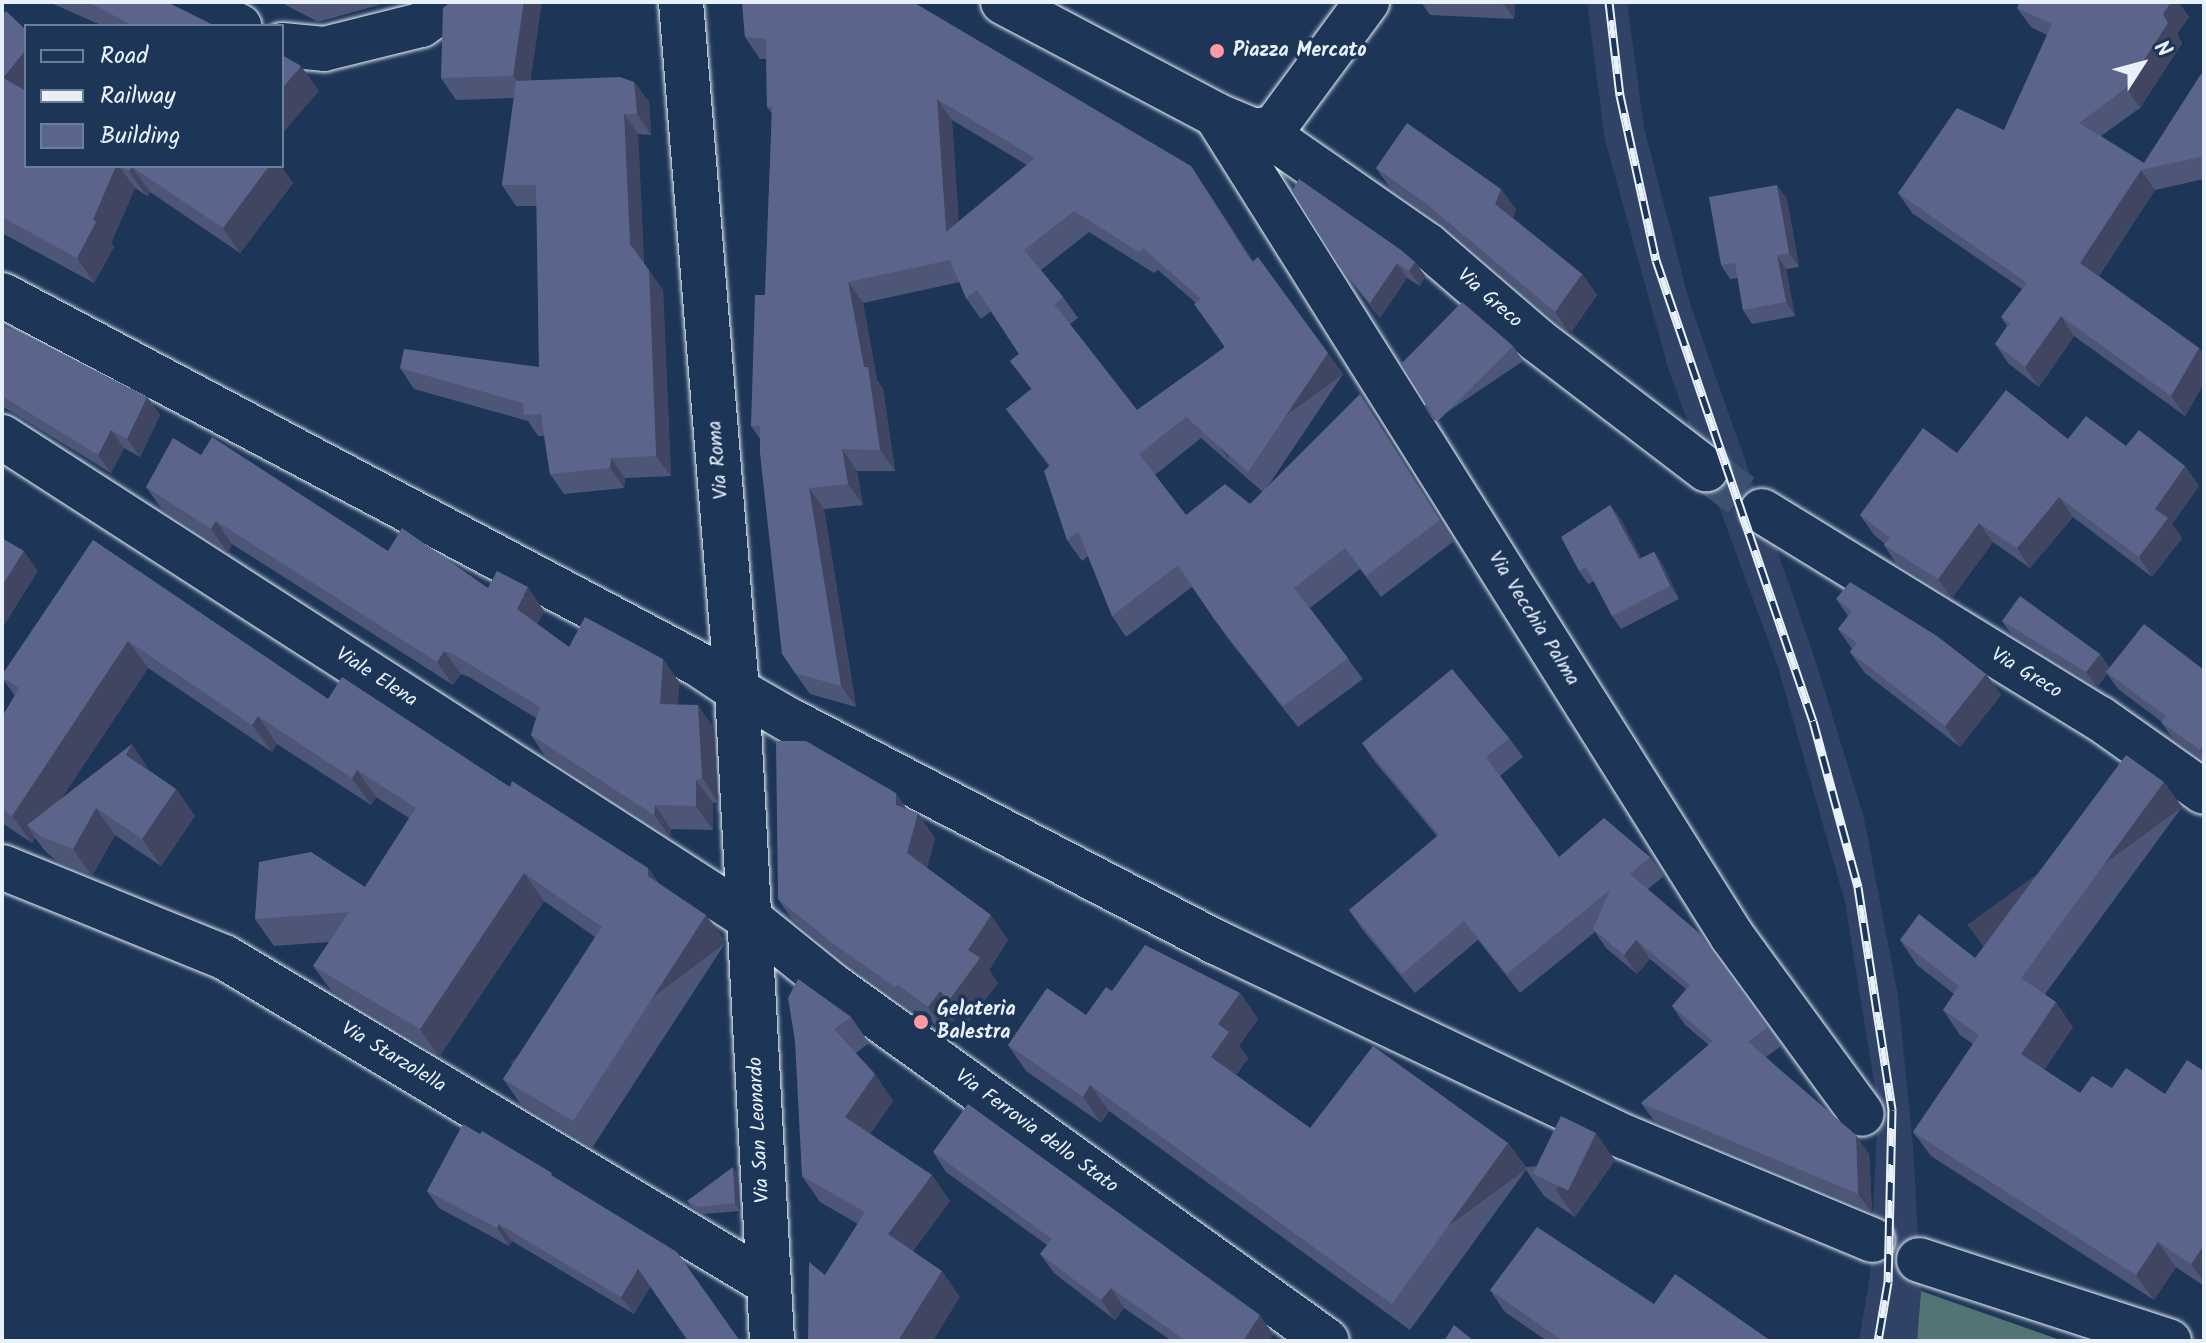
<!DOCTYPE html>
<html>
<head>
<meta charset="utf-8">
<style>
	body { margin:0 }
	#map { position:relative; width:2206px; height:1343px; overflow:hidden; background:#1d3557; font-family:Kalam,sans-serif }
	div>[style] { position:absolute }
	.built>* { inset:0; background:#304367 }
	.green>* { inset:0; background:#527474 }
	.minor-tunnel>* { height:44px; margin-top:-22px; transform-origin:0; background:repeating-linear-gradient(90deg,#3b516f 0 44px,transparent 0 66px) }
	.roads { filter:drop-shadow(0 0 2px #e8f1f8) drop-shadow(0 0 2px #e8f1f8) }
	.minor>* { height:44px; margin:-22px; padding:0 22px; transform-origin:22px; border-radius:22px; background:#1d3557 }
	.major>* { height:44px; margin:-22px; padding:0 22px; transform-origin:22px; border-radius:22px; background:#1d3557 }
	.rail>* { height:9px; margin-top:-4.5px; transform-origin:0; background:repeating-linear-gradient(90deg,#1d3557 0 18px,#e8f1f8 0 36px); box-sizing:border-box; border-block:2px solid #e8f1f8 }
	.wall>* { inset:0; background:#4e5678; transform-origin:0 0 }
	.shaded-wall>* { inset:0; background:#404661; transform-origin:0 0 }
	.building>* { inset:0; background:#5b648b; transform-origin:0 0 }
	.dots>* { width:22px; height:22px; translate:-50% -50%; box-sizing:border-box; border:4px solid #1d3557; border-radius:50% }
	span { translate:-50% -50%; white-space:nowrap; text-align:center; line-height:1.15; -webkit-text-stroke:7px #1d3557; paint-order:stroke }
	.poi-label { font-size:20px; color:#e8f1f8; font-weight:700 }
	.left { translate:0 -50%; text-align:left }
	.street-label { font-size:20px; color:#e8f1f8 }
	.frame { position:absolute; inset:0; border:4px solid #e8f1f8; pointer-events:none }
	.legend { position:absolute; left:24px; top:24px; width:260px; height:144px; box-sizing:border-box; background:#1d3557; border:2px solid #6e8097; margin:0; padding:10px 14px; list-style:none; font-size:24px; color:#e8f1f8 }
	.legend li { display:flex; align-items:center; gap:16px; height:40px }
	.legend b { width:40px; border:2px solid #6e8097 }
	.north { position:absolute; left:2102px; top:24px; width:80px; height:80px; -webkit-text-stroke:6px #1d3557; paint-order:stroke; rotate:54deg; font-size:22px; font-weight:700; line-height:32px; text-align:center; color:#e8f1f8 }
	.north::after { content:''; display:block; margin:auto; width:28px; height:36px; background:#e8f1f8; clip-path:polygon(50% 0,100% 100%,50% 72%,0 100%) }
</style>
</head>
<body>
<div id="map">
	<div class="built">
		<i style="clip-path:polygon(1587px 2px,1627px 2px,1644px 128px,1690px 304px,1812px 650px,1864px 818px,1898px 996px,1913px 1146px,1921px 1291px,1917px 1341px,1859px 1341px,1870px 1276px,1878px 1107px,1845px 902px,1778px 667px,1669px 371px,1605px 140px)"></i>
	</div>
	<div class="green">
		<i style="clip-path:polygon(1921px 1291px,2063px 1341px,1917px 1341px)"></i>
	</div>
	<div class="minor-tunnel">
		<i style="left:1706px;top:469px;width:70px;rotate:36.9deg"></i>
	</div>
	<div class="roads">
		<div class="minor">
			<i style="left:190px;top:2px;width:55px;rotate:26.1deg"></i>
			<i style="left:1003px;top:2px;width:241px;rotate:27.9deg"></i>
			<i style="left:1216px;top:115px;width:41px;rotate:22.8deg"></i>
			<i style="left:1254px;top:131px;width:20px;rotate:-9deg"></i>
			<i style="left:1274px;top:128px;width:157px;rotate:-53.6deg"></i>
			<i style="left:282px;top:45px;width:42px;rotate:5.4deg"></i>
			<i style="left:324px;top:49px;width:100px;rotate:-13.9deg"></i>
			<i style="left:421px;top:25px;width:40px;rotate:-34.9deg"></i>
			<i style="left:1216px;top:115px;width:970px;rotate:57.85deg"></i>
			<i style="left:1732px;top:936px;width:220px;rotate:53.9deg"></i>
			<i style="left:1274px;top:128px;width:19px;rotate:62deg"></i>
			<i style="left:1283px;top:145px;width:175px;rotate:34.8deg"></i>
			<i style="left:1427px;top:245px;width:145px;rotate:40.8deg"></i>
			<i style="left:1537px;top:340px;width:213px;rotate:37.4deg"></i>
			<i style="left:2px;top:295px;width:788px;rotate:27.93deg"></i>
			<i style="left:698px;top:664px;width:47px;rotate:33.7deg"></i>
			<i style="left:2px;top:437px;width:890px;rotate:32.8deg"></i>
			<i style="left:1762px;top:511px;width:395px;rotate:31.6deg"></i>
			<i style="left:2099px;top:718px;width:128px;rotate:35.2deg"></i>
			<i style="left:2px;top:867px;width:240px;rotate:22.1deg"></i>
			<i style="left:224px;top:957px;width:634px;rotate:30.93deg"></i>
		</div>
		<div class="major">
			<i style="left:681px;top:2px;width:690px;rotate:85.35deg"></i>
			<i style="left:737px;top:690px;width:652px;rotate:86.92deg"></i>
			<i style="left:737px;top:690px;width:60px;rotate:30deg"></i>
			<i style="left:789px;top:720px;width:481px;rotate:27.5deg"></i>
			<i style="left:1216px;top:942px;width:453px;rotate:25.5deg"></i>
			<i style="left:1625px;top:1137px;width:268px;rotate:22.6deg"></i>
			<i style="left:750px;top:919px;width:107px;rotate:38.9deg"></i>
			<i style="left:833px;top:986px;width:608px;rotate:35.7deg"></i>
			<i style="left:1919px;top:1260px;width:263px;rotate:18deg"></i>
		</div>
	</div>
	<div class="rail">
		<i style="left:1609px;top:2px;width:94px;rotate:83.3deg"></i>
		<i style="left:1620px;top:95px;width:169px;rotate:77.7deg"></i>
		<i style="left:1656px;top:260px;width:487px;rotate:71.2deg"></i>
		<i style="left:1813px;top:721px;width:172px;rotate:74.8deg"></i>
		<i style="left:1858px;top:887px;width:226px;rotate:81.3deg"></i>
		<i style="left:1892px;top:1110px;width:172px;rotate:91.3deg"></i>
		<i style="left:1888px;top:1282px;width:60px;rotate:99.6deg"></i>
	</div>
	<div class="wall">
		<i style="clip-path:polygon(49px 2px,167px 2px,211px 24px,228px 26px,103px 26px)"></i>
		<i style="clip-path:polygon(280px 2px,389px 2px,318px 22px)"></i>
		<i style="clip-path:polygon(450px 2px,531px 80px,634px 82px,649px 102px,651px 135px,638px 134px,644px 264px,663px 290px,671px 476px,625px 478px,624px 488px,564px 494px,550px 474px,544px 436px,538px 436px,528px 421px,414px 389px,400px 368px,539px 367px,537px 206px,516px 206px,502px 185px,514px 98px,456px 100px,441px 78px)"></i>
		<i style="clip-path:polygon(evenodd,742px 2px,1191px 166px,1253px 261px,1343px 374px,1266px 489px,1375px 415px,1454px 541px,1381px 597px,1360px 569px,1310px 608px,1363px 679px,1298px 727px,1229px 640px,1192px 587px,1126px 637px,1112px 616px,1088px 556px,1082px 561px,1067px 540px,1049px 466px,1006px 409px,1031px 389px,1010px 361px,1019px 354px,991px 311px,981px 319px,966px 298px,960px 282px,863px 303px,877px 380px,883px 389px,895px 471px,857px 471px,863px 505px,824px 509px,856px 707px,810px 694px,795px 673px,760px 439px,751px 426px,765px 295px,772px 114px,767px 107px,766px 59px,760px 59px,745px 37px,742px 2px,952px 120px,1027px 165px,958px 222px,952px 120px,742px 2px,1089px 232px,1154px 273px,1158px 270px,1196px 303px,1225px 348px,1137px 410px,1070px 324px,1078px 318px,1063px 297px,1041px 270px,1089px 232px,742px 2px,1201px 438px,1263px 492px,1250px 504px,1186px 515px,1155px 475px,1201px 438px)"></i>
		<i style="clip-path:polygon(1421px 2px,1515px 2px,1514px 19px,1430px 15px)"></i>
		<i style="clip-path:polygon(2020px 2px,2178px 2px,2189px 17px,2177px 34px,2182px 43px,2140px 108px,2101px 136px,2144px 163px,2204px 73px,2204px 179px,2155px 190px,2099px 276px,2199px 348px,2204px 355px,2204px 383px,2185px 416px,2074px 336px,2039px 387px,2009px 364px,1995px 344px,2007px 326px,2001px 317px,2022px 289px,1912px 213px,1898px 193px,2004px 130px,2047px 35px,2031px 27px,2017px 8px)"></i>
		<i style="clip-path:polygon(2px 16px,26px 166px,281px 166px,293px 183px,240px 253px,150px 192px,147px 196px,135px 188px,111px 243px,114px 247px,94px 283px,2px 233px)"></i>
		<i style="clip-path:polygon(1376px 168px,1501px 189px,1516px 210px,1513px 218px,1582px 274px,1597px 295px,1570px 334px,1443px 226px,1391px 189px)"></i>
		<i style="clip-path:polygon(1787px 199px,1799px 267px,1786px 269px,1795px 316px,1752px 324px,1743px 310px,1738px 278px,1730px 279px,1721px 265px)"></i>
		<i style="clip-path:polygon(1415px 262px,1425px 276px,1420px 286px,1407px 278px,1380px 318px,1337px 263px)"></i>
		<i style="clip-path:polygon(2px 325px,147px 397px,160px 415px,140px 457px,124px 448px,111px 473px,2px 406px)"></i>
		<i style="left:1513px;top:346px;width:18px;height:107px;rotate:56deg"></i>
		<i style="clip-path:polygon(2068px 439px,2126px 446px,2185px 466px,2199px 486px,2172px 524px,2182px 538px,2152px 577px,2073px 517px,2030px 568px,1993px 542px,1952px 598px,1897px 565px,1884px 545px,1885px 544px,1874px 535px,1860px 515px,1957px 453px)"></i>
		<i style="clip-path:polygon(201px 455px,388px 551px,544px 611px,537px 624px,569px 647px,663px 659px,679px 682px,678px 705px,714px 728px,718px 802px,713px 803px,713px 830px,671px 829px,671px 838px,547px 759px,531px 735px,536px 718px,469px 677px,461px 674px,453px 685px,232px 544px,228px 553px,163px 511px,146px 487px)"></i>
		<i style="clip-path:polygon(1610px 505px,1620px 518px,1641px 558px,1654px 552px,1663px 565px,1679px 599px,1621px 629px,1612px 616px,1594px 581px,1588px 584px,1579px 571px)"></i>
		<i style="clip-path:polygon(93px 540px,328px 699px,510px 787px,648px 868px,659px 884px,726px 942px,592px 1148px,522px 1106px,503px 1079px,595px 937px,544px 901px,439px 1057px,333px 993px,313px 966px,329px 942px,274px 946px,255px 919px,365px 887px,409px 818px,376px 797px,371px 805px,277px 744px,272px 752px,148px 668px,61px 799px,150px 771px,176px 789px,195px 816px,161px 866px,115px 835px,92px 876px,59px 863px,46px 852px,35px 838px,32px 843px,2px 823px,2px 717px,15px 696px,2px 678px,2px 675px)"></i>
		<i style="clip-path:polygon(1836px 599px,1986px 674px,2001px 695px,1960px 747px,1865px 673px,1850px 652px,1852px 649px,1838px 629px,1848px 616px)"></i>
		<i style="clip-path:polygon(2002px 621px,2100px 654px,2109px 667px,2204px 670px,2204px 761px,2174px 740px,2161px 722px,2162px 722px,2118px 689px,2107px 674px,2097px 687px,2012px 635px)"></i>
		<i style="clip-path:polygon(1509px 738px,1523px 757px,1500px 776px,1559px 857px,1650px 857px,1664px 876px,1648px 889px,1699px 933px,1781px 1046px,1766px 1057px,1869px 1154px,1872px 1213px,1655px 1122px,1641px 1103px,1709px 1045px,1685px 1025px,1672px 1006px,1686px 989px,1650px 959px,1637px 974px,1606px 948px,1595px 932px,1520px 993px,1478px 940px,1415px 993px,1362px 929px,1349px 910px,1437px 836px,1375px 762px,1362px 743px)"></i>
		<i style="clip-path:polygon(2164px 782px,2182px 807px,2045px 994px,2073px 1027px,2044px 1070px,2080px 1093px,2112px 1088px,2165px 1094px,2204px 1071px,2204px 1286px,2176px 1267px,2154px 1300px,1931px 1156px,1913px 1132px,1973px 1044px,1960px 1035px,1943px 1010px,1954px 994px,1917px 965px,1900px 940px,1975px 958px)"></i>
		<i style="clip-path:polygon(907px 809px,935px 838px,927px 868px,1008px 940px,989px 970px,998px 983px,967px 1023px,957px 1016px,945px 1032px,915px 1010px,912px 1012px,848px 966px,795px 924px,778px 899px)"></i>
		<i style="clip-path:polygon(798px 979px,851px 1017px,869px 1043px,856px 1053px,893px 1101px,870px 1134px,950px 1201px,913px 1251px,960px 1297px,825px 1275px,858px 1224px,820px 1202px,802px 1176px)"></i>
		<i style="clip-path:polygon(1112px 991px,1240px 993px,1258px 1019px,1239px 1046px,1248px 1058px,1236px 1075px,1310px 1128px,1508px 1143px,1526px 1167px,1615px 1160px,1575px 1217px,1544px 1196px,1526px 1170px,1410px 1330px,1109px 1111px,1101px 1123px,1026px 1071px,1008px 1045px,1086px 1015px)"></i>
		<i style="clip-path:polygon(933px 1152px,1273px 1334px,1269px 1341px,1172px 1341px,1124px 1308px,1115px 1320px,1054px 1273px,1040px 1254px,1047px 1245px,946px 1172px)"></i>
		<i style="clip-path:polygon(738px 1175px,740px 1211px,702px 1214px,693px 1209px,687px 1201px)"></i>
		<i style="clip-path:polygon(556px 1178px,650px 1287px,634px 1314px,512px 1241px,509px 1246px,439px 1208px,427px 1191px)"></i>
		<i style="clip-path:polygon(1490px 1290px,1654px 1304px,1771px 1341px,1547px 1341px,1505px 1312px)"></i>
	</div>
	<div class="shaded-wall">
		<i style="clip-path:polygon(524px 2px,542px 2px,528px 98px,513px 76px)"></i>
		<i style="clip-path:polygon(1502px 2px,1515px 2px,1514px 19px)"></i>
		<i style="clip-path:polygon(2171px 2px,2178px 2px,2189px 17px,2177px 34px,2182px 43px,2140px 108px,2126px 88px,2163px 14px)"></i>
		<i style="clip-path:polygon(26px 50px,26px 97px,3px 78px)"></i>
		<i style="clip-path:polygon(301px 66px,319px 91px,282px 134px,282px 89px)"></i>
		<i style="clip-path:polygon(634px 82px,649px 102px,651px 135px,637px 114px)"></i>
		<i style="clip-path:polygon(937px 99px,952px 120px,961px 253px,946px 232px)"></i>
		<i style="clip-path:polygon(624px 114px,638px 134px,644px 264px,630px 244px)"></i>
		<i style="clip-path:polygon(116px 166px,119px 166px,135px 188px,111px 243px,114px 247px,94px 283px,77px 258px)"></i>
		<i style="clip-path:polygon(269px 166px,281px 166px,293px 183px,240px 253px,223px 228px)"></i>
		<i style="clip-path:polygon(1191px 166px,1205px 188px,1267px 283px,1252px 262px)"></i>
		<i style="left:132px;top:167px;width:31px;height:5px;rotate:54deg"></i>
		<i style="clip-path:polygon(2141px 170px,2155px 190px,2094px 283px,2080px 263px)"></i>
		<i style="clip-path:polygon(1777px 185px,1787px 199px,1799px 267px,1789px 253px)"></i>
		<i style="clip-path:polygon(1501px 189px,1516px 210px,1510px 225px,1495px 204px)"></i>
		<i style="clip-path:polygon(1777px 255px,1786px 269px,1795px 316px,1786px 302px)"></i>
		<i style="clip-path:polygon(1415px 262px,1425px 276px,1420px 286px,1409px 271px)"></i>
		<i style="clip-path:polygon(1397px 263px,1407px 278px,1380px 318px,1370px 303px)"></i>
		<i style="clip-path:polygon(649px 270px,663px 290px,671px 476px,656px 456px)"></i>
		<i style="clip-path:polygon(1582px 274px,1597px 295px,1570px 334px,1555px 312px)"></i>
		<i style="clip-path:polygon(848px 282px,863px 303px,877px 380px,883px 389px,895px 471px,880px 450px)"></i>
		<i style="clip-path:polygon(2061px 316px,2074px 336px,2039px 387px,2025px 367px)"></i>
		<i style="clip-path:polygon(2199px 348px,2204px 355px,2204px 383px,2185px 416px,2171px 396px)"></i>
		<i style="left:1328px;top:353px;width:26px;height:143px;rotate:54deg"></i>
		<i style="clip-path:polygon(1360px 394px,1375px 415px,1454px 541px,1440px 520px)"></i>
		<i style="clip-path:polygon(147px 397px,160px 415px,140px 457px,127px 439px)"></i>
		<i style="clip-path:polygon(111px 430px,124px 448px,111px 473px,98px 455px)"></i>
		<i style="clip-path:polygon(842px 449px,857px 471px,863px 505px,848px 484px)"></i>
		<i style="clip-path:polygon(611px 458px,625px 478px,624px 488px,610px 468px)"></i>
		<i style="clip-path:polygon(2185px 466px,2199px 486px,2172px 524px,2182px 538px,2152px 577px,2139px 557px,2155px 509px)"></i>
		<i style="clip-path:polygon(809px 488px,824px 509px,856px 707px,841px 686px)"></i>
		<i style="clip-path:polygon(2059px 497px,2073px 517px,2030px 568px,2017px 548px)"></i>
		<i style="clip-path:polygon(1610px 505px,1620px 518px,1648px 572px,1639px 559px)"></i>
		<i style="clip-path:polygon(216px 521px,232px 544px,228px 553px,211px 529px)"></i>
		<i style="clip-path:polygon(1979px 523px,1993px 542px,1952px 598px,1938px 579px)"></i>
		<i style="clip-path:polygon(24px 551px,38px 571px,2px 629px,2px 586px)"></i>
		<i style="clip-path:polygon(1654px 552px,1663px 565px,1679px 599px,1670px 586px)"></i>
		<i style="clip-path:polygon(528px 587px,544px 611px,533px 632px,517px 609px)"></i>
		<i style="clip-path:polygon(128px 641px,148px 668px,38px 834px,27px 825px,35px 838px,32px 843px,12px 816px)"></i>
		<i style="clip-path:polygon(444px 651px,461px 674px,453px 685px,437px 662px)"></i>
		<i style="clip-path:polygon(2100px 654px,2110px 669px,2097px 687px,2086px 672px)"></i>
		<i style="clip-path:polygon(663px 659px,679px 682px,677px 728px,660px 704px)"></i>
		<i style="clip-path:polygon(1986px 674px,2001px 695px,1960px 747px,1945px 726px)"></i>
		<i style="clip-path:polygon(698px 705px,714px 728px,718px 802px,702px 778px)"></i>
		<i style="clip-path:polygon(258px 716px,277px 744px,272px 752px,252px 725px)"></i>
		<i style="clip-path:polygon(132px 744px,150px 771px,126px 755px)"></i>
		<i style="clip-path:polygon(2203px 745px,2204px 746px,2204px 756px,2200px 750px)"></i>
		<i style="clip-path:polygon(357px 770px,376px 797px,371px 805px,352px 778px)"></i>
		<i style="clip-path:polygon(696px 780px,713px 803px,713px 830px,696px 806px)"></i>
		<i style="left:2164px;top:782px;width:31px;height:243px;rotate:54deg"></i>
		<i style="clip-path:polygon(176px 789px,195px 816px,161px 866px,142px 839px)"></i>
		<i style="clip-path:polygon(896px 793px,913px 818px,896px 805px)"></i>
		<i style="clip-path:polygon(655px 805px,671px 829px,671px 838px,654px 815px)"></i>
		<i style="clip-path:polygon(96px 808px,115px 835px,92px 876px,73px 849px)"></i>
		<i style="clip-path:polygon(918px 813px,935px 838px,924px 878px,907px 853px)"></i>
		<i style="clip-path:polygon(648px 868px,668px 896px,648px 876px)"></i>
		<i style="clip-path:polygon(524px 873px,544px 901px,439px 1057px,420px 1029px)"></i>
		<i style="left:706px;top:915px;width:34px;height:245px;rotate:53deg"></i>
		<i style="clip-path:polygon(991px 915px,1008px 940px,989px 970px,998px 983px,967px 1023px,950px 999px,968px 950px)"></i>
		<i style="clip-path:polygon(1636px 940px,1650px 959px,1637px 974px,1624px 955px)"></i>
		<i style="clip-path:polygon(940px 991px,957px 1016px,945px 1032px,928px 1007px)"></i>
		<i style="clip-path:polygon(1240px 993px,1258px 1019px,1239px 1046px,1248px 1058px,1229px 1083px,1211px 1057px,1218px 1024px)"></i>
		<i style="clip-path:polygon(2056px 1002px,2073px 1027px,2038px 1079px,2021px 1054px)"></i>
		<i style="clip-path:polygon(875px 1074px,893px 1101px,863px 1143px,845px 1117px)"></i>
		<i style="clip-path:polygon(1090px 1085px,1109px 1111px,1101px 1123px,1083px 1097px)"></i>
		<i style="clip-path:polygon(1596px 1133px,1615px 1160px,1575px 1217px,1556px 1190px)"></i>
		<i style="clip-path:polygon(1856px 1135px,1869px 1154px,1872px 1213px,1858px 1194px)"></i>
		<i style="left:1508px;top:1143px;width:32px;height:198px;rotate:54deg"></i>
		<i style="clip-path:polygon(733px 1167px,738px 1175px,740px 1211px,735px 1203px)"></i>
		<i style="clip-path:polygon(932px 1175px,950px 1201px,906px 1260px,888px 1234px)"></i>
		<i style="clip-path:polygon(499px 1224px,512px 1241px,509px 1246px,497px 1228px)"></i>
		<i style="clip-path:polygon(2158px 1242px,2176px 1267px,2154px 1300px,2136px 1275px)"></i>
		<i style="clip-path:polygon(2204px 1245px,2204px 1282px,2191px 1264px)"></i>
		<i style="clip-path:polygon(638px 1269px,650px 1287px,634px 1314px,621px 1297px)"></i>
		<i style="clip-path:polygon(942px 1271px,960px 1297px,933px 1341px,898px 1341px)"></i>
		<i style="clip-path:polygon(1111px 1288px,1124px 1308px,1115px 1320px,1101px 1300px)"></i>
		<i style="clip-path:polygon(1260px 1315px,1273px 1334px,1269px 1341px,1243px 1341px)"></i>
	</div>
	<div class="building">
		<i style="clip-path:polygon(88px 2px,167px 2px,211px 24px,228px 26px,134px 26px)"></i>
		<i style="clip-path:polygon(450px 2px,524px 2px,513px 76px,441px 78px,443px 8px)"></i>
		<i style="clip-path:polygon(evenodd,742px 2px,913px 2px,1191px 166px,1252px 262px,1258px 257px,1328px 353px,1248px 472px,1186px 417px,1139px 454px,1186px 515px,1225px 484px,1250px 504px,1360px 394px,1440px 520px,1366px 576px,1345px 548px,1294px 588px,1348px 658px,1283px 706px,1214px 619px,1178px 565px,1112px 616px,1078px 531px,1067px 540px,1044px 471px,1050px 465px,1006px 409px,1032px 389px,1010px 361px,1019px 354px,977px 290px,966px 298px,950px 260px,848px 282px,864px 367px,868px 367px,880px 450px,842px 449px,848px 484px,809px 488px,841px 686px,795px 673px,782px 654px,760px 453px,760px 426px,751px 426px,755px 295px,765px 295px,772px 107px,767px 107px,766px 39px,745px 37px,742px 2px,937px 99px,1035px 158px,946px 232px,937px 99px,742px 2px,1074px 211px,1139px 252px,1143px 248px,1201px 299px,1194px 304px,1225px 347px,1137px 410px,1054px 304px,1063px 297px,1024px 250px,1074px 211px)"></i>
		<i style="clip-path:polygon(2020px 2px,2171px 2px,2163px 14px,2168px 23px,2126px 88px,2079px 123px,2144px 163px,2201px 74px,2204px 73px,2204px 156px,2141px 170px,2080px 263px,2199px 348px,2171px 396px,2061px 316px,2025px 367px,1995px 344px,2010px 323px,2001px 317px,2027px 283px,1898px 193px,1957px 108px,2004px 130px,2052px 24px,2017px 8px)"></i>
		<i style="clip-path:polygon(6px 11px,26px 30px,26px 50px,3px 78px,26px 91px,26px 166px,116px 166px,93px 219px,96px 222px,77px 258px,2px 217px,2px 16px)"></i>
		<i style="clip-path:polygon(282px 55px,301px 66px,282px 89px)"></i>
		<i style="clip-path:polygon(620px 77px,634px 82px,637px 114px,624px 114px,630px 244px,649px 270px,656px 456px,611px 458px,610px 468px,550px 474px,541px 414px,524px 415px,523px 403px,400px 368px,404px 349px,539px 367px,536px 185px,502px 185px,516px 81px)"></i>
		<i style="clip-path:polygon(1407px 123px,1501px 189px,1495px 204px,1582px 274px,1555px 312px,1428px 205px,1376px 168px)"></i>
		<i style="clip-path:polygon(122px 166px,269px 166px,223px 228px,132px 167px,129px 171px)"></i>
		<i style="clip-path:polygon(1299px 179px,1401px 250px,1415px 262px,1409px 271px,1397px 263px,1370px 303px,1337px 263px,1292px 191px)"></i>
		<i style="clip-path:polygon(1777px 185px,1789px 253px,1777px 255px,1786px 302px,1743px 310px,1735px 263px,1721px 265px,1709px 197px)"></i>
		<i style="clip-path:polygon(1462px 302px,1513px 346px,1437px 422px,1401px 364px)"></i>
		<i style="clip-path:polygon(2px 325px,30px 337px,147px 397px,127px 439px,111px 430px,98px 455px,2px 396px)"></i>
		<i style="clip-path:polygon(2006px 390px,2068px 439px,2086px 416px,2126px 446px,2139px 430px,2185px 466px,2155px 509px,2168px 518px,2139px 557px,2059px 497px,2017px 548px,1979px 523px,1938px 579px,1884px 545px,1890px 538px,1860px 515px,1923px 428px,1957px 453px)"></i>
		<i style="clip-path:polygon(212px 437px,388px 551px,402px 528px,488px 588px,497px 571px,528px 587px,517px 609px,569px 647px,585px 617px,663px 659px,660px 704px,698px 705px,702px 778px,696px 780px,696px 806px,655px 805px,654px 815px,531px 735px,540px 707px,453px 654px,444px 651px,437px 662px,216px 521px,211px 529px,146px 487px,173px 438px,201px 455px)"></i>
		<i style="clip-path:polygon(1610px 505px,1639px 559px,1654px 552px,1670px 586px,1612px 616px,1586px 567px,1579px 571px,1561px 537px)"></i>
		<i style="clip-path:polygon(2px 538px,24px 551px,2px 586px)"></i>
		<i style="clip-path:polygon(93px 540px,328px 699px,342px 677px,510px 787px,512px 781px,648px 868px,648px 876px,706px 915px,573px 1121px,503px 1079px,602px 927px,524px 873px,420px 1029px,313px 966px,349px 912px,255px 919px,259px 862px,311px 852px,365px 887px,416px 808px,357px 770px,352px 778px,258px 716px,252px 725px,128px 641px,12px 816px,2px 809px,2px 717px,19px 688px,2px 677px,2px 675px)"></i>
		<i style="clip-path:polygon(1850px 582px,1937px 636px,1986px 674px,1945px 726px,1850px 652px,1857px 643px,1838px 629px,1852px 611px,1836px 599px)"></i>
		<i style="clip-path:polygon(2020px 596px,2100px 654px,2086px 672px,2002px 621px)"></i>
		<i style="clip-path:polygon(2144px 624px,2204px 670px,2204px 746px,2203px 745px,2200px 750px,2161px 722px,2166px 716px,2106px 672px)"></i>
		<i style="clip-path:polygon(1452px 669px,1509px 738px,1486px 757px,1559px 857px,1604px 818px,1650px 857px,1630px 874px,1699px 933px,1768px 1027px,1748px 1042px,1856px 1135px,1858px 1194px,1641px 1103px,1713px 1041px,1672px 1006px,1690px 985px,1636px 940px,1624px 955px,1593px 929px,1610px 890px,1507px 974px,1464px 921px,1402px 974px,1349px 910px,1439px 835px,1362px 743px)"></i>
		<i style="clip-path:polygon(776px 741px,806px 741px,896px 793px,896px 805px,918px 813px,907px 853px,991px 915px,968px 950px,980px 958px,950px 999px,940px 991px,928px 1007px,898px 985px,895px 987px,831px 942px,778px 899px)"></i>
		<i style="clip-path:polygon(132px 744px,126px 755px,176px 789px,142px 839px,96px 808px,73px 849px,40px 836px,27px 825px)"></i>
		<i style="clip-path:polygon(2126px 755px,2164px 782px,2021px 978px,2056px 1002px,2021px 1054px,2080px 1093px,2092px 1076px,2112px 1088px,2126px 1068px,2165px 1094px,2187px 1060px,2204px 1071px,2204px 1245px,2191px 1264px,2158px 1242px,2136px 1275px,1913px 1132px,1979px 1035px,1943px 1010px,1959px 986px,1900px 940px,1919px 914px,1975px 958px)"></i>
		<i style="clip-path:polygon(1145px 945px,1240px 993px,1218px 1024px,1229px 1032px,1211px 1057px,1310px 1128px,1373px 1046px,1508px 1143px,1392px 1304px,1090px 1085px,1083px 1097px,1008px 1045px,1047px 988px,1086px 1015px,1106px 987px,1112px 991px)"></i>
		<i style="clip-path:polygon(798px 979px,851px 1017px,834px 1029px,875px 1074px,845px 1117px,932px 1175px,888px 1234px,942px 1271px,898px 1341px,808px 1341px,809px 1262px,825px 1275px,865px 1212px,802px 1176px,795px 1041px,788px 998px)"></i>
		<i style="clip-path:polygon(968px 1104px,1260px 1315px,1243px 1341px,1186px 1341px,1111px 1288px,1101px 1300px,1040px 1254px,1052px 1239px,933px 1152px)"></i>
		<i style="left:1561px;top:1116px;width:39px;height:64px;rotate:26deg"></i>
		<i style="clip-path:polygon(463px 1124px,480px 1134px,482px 1131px,552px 1173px,551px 1175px,677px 1252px,740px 1341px,688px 1341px,638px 1269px,621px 1297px,499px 1224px,497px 1228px,427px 1191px)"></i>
		<i style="clip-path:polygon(733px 1167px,735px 1203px,697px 1207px,687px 1201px)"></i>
		<i style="clip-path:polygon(1537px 1227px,1654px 1304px,1675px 1274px,1771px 1341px,1563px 1341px,1490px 1290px)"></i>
		<i style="clip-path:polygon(1454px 1325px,1474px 1341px,1444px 1341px)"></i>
	</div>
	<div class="dots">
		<i style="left:1217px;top:51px;background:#ff9aa2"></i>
		<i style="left:921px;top:1022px;background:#ff9aa2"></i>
	</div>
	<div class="poi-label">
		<span class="left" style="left:1233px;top:51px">Piazza Mercato</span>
		<span class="left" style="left:937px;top:1022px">Gelateria<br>Balestra</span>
	</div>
	<div class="street-label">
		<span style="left:1489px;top:299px;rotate:41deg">Via Greco</span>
		<span style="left:719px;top:460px;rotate:-95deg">Via Roma</span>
		<span style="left:1533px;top:619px;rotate:58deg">Via Vecchia Palma</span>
		<span style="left:2026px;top:674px;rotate:31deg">Via Greco</span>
		<span style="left:376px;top:678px;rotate:33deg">Viale Elena</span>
		<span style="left:393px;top:1058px;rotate:31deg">Via Starzolella</span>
		<span style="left:760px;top:1130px;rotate:-93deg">Via San Leonardo</span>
		<span style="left:1036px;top:1132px;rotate:36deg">Via Ferrovia dello Stato</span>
	</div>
	<div class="frame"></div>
	<ul class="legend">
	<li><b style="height:10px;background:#1d3557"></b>Road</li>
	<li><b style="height:10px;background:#e8f1f8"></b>Railway</li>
	<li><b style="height:22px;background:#5b648b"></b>Building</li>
	</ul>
	<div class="north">N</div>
</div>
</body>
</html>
